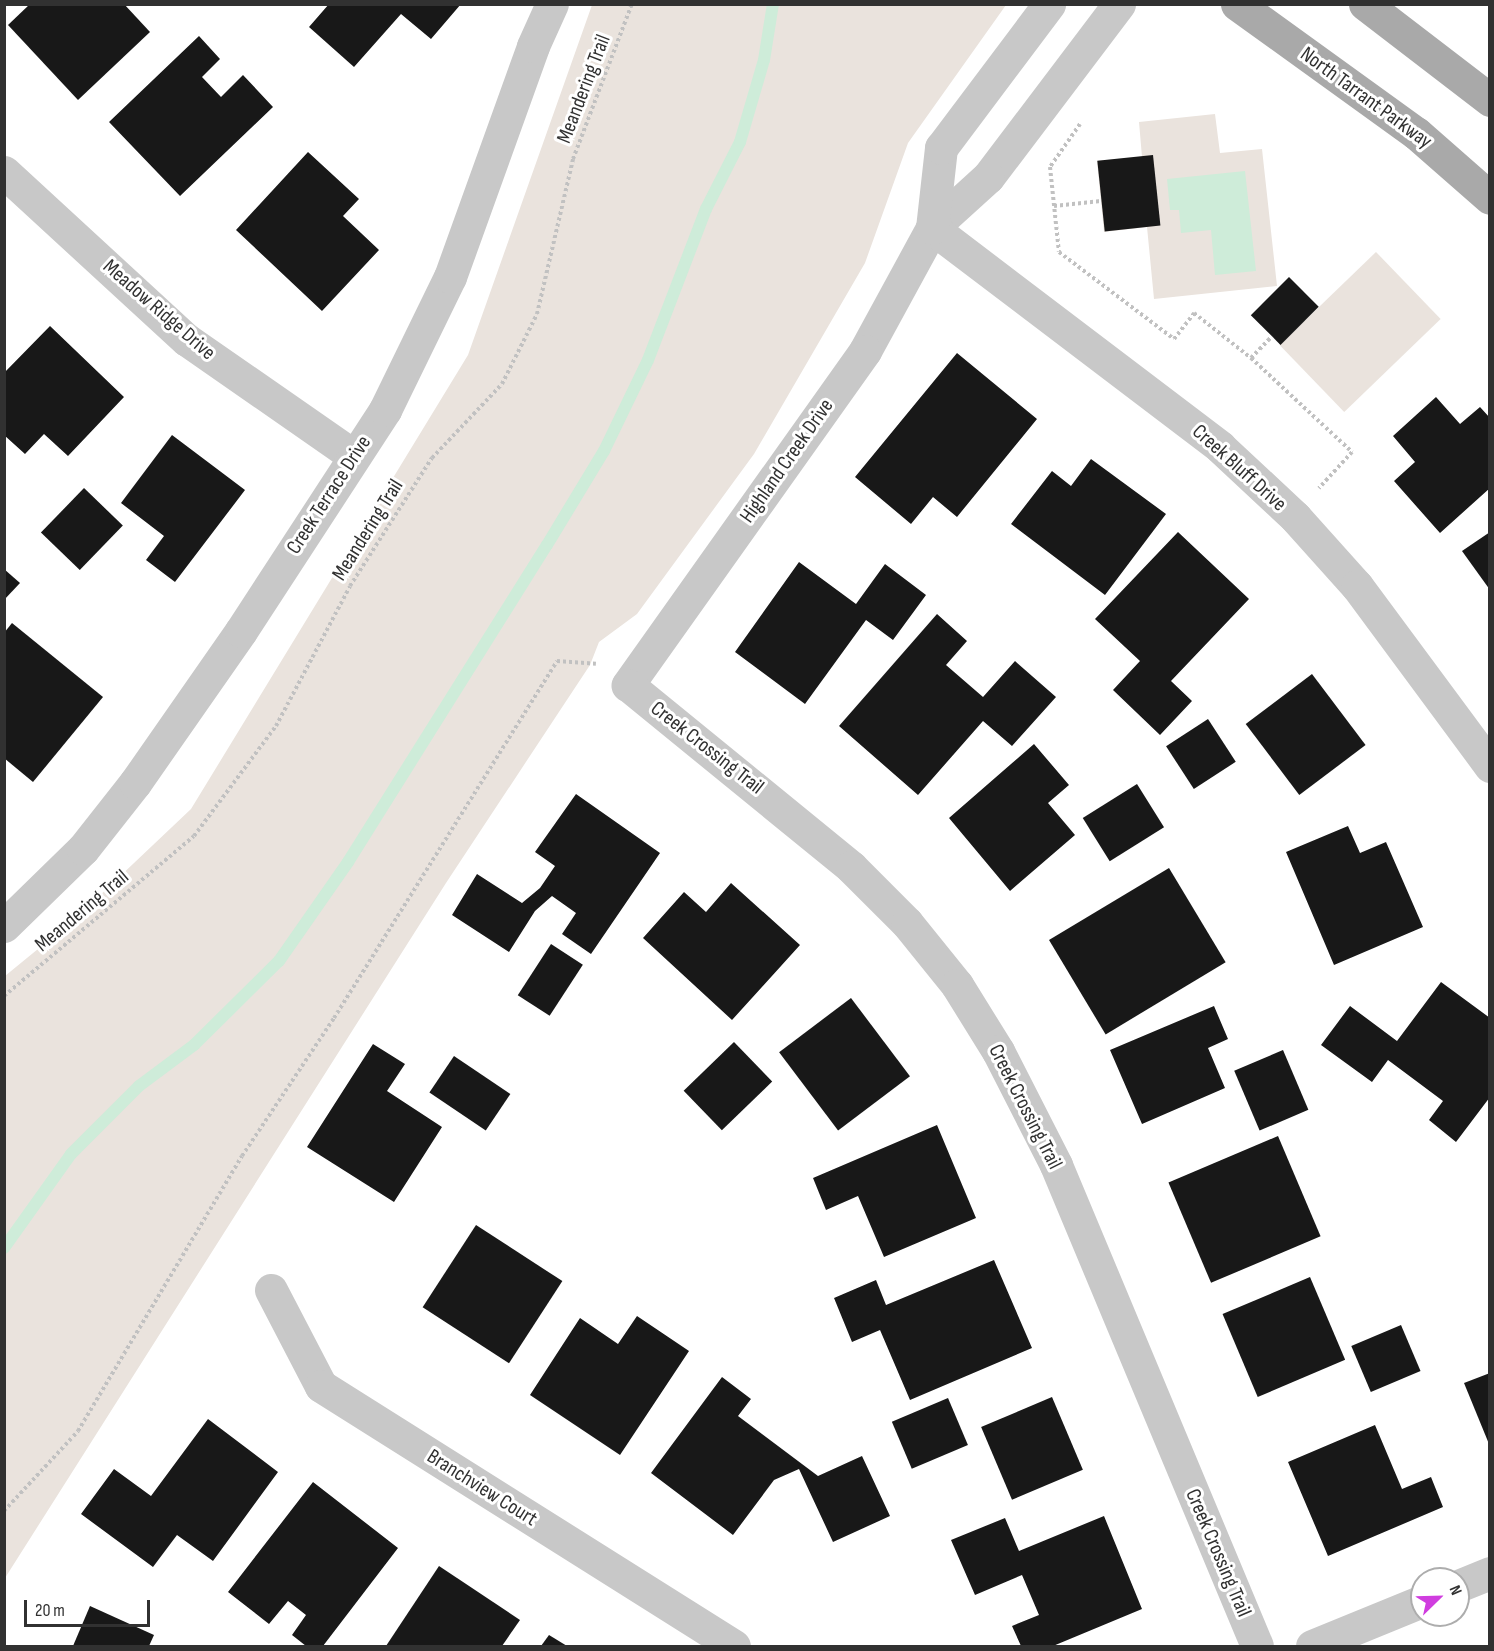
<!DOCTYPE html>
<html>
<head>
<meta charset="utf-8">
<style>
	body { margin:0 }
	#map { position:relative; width:1494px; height:1651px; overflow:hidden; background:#fff; font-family:"Sofia Sans Condensed",sans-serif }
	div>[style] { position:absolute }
	.green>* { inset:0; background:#eae3dd; transform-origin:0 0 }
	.water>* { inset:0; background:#ceecd9 }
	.stream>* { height:12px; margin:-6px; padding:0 6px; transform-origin:6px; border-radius:6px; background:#ceecd9 }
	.building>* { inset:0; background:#181818; transform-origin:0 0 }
	.path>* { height:4px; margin-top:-2px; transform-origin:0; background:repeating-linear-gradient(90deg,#c1c1c1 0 3px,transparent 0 6px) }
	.street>* { height:33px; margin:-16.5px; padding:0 16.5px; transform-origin:16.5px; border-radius:16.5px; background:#c8c8c8 }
	.primary>* { height:33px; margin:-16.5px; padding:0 16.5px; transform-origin:16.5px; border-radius:16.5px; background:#a9a9a9 }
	span { translate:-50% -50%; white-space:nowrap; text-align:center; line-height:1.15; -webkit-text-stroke:6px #fff; paint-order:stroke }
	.street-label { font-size:21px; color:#313131 }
	.frame { position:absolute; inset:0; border:6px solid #313131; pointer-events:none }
	.north { position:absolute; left:1410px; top:1567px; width:60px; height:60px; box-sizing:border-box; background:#fff; border:2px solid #adadad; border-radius:50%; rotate:67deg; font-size:16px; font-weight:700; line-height:24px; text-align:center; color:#313131 }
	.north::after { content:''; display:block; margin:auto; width:21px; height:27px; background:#d03ddf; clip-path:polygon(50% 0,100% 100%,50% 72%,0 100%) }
	.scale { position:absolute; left:24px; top:1600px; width:126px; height:27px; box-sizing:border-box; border:3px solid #313131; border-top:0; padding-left:8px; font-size:18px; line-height:21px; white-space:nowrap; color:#313131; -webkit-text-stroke:4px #fff; paint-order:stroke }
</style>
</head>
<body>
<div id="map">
	<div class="green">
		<i style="clip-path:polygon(592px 5px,1006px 5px,908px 143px,865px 263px,754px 454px,637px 614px,599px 642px,590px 665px,446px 883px,5px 1578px,5px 976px,77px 917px,191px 809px,468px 355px)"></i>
		<i style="clip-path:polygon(1215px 114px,1220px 153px,1262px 149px,1277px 286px,1154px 299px,1147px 227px,1104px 232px,1097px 161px,1142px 157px,1139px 122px)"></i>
		<i style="left:1376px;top:252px;width:93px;height:134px;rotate:46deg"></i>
	</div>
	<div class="water">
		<i style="clip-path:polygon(1245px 171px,1256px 271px,1215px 275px,1211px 230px,1181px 233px,1179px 210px,1170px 210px,1167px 179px)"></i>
	</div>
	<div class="stream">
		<i style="left:4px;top:1248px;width:115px;rotate:-54.5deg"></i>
		<i style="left:71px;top:1154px;width:96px;rotate:-45deg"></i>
		<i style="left:139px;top:1086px;width:69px;rotate:-36.7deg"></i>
		<i style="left:194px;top:1045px;width:120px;rotate:-44.7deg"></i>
		<i style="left:279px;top:961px;width:121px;rotate:-55.1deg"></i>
		<i style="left:348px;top:862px;width:374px;rotate:-57.9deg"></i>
		<i style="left:547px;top:545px;width:110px;rotate:-58.8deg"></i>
		<i style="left:604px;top:451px;width:101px;rotate:-64.2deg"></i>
		<i style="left:648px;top:360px;width:162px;rotate:-69deg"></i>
		<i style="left:706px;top:209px;width:75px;rotate:-63.1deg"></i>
		<i style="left:740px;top:142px;width:85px;rotate:-73.7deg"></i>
		<i style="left:764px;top:60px;width:57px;rotate:-80.9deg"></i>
	</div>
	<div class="building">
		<i style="clip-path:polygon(30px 4px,124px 4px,150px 32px,78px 100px,8px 25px)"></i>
		<i style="clip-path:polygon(329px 4px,461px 4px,431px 39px,401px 14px,354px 67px,309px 27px)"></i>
		<i style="clip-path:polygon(199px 36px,220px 59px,202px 77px,221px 97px,243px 75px,273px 107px,180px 196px,109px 122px)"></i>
		<i style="clip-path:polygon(308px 152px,359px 199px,343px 216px,379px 250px,322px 311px,236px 230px)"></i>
		<i style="left:1153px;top:155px;width:71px;height:56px;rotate:84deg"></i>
		<i style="left:1289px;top:277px;width:42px;height:54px;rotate:45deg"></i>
		<i style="clip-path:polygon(50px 326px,124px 397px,68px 456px,44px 434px,25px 454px,4px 435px,4px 373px)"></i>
		<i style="clip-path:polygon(957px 353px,1037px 419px,957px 517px,933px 497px,911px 524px,855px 477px)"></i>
		<i style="clip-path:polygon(1436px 397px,1460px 424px,1480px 407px,1490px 418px,1490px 488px,1440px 533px,1394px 481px,1415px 462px,1393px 436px)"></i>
		<i style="clip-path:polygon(172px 435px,245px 490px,175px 582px,146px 560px,164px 536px,121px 503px)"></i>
		<i style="clip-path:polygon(1091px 459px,1166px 514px,1105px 595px,1011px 524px,1052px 471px,1071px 486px)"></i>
		<i style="left:84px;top:488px;width:54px;height:62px;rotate:44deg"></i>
		<i style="clip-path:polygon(1178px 532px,1249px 599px,1171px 681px,1192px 701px,1160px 735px,1113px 690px,1140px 661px,1095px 619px)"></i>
		<i style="clip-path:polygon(1490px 532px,1490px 590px,1462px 551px)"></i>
		<i style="clip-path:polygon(799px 562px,856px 604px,885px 564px,926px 595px,893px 640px,866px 620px,805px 704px,735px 652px)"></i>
		<i style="clip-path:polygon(4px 569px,20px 583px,4px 600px)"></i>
		<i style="clip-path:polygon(937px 614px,967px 641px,946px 665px,983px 697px,1015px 661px,1056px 697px,1012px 746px,983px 721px,918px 795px,839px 726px)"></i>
		<i style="clip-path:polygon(12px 623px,103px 697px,33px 782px,4px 758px,4px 633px)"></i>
		<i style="left:1312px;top:674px;width:89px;height:83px;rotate:53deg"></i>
		<i style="left:1208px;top:719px;width:51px;height:50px;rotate:57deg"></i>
		<i style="clip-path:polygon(1034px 744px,1069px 785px,1048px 803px,1075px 835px,1010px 891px,949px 818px)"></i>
		<i style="left:1137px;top:784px;width:51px;height:64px;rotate:58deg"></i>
		<i style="clip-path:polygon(576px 794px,660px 853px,591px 954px,562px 934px,576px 913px,552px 896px,535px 911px,509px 952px,452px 915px,477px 874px,522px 903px,540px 888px,555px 866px,535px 852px)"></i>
		<i style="clip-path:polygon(1348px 826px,1360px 853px,1386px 842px,1423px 927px,1334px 965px,1286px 852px)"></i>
		<i style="left:1169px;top:868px;width:110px;height:140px;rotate:59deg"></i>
		<i style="clip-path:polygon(731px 883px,800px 945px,732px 1020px,643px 938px,684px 892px,706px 912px)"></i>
		<i style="left:551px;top:944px;width:38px;height:61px;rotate:33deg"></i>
		<i style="clip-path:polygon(1441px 982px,1490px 1018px,1490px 1097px,1456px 1142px,1429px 1120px,1443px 1101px,1388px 1060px,1372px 1082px,1321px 1045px,1350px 1006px,1397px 1041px)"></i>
		<i style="left:851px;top:998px;width:98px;height:90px;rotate:53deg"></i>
		<i style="clip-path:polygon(1214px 1006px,1228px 1039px,1208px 1048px,1225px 1088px,1142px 1124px,1110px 1050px)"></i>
		<i style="left:734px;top:1042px;width:55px;height:70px;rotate:46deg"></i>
		<i style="clip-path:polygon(373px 1044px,405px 1064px,387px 1091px,442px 1127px,394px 1202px,307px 1147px)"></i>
		<i style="left:1283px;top:1050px;width:65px;height:53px;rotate:67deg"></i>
		<i style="left:454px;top:1056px;width:68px;height:44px;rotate:34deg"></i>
		<i style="clip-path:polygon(937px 1125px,976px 1218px,884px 1257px,858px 1196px,826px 1210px,813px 1178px)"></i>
		<i style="left:1278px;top:1136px;width:109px;height:119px;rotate:67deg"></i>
		<i style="left:476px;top:1225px;width:103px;height:98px;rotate:33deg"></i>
		<i style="clip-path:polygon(994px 1260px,1032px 1348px,910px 1400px,880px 1330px,852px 1342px,834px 1298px,876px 1280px,886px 1305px)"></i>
		<i style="left:1310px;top:1277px;width:90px;height:95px;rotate:67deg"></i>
		<i style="clip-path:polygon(637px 1316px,689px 1351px,620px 1455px,530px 1395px,580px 1318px,618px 1344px)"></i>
		<i style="left:1401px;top:1325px;width:50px;height:54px;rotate:67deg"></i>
		<i style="clip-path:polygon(1490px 1373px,1490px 1444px,1489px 1444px,1464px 1383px)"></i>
		<i style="clip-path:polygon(722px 1377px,751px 1399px,738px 1416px,818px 1476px,862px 1456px,890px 1516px,833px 1542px,799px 1469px,774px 1480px,733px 1535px,651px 1473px)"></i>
		<i style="left:1052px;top:1397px;width:79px;height:77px;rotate:67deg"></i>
		<i style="left:948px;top:1398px;width:51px;height:61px;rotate:67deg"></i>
		<i style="clip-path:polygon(208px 1419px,278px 1472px,213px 1561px,177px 1535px,153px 1567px,81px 1514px,114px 1469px,151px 1496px)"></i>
		<i style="clip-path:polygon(1375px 1425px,1402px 1489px,1431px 1477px,1443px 1507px,1328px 1556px,1288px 1462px)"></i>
		<i style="clip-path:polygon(313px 1482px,398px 1548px,323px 1646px,306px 1646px,292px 1635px,306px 1615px,288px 1601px,269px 1624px,228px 1592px)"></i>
		<i style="clip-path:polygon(1104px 1516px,1142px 1609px,1053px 1646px,1021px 1646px,1012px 1626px,1039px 1615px,1022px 1575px,975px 1595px,951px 1540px,1005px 1518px,1019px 1551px)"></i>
		<i style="clip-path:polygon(439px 1566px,520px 1620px,502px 1646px,386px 1646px)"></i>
		<i style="clip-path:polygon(90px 1606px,154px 1635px,149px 1646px,73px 1646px)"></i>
		<i style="clip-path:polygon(549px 1635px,567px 1646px,541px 1646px)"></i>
	</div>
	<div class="path">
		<i style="left:1080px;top:124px;width:52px;rotate:124.9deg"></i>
		<i style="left:1050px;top:167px;width:85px;rotate:84deg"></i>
		<i style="left:1059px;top:252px;width:144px;rotate:37.1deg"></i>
		<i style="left:1174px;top:339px;width:33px;rotate:-52deg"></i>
		<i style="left:1194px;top:313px;width:73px;rotate:38.3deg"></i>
		<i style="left:1251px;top:358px;width:138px;rotate:42.9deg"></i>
		<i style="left:1352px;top:452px;width:49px;rotate:132.5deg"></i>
		<i style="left:1054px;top:206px;width:47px;rotate:-6.1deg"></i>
		<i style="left:1251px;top:358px;width:30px;rotate:-46deg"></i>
		<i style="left:4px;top:996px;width:248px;rotate:-40.1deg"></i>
		<i style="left:194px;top:836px;width:137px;rotate:-53.3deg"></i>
		<i style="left:276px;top:726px;width:158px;rotate:-62.1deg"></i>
		<i style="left:350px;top:586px;width:152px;rotate:-57.4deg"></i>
		<i style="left:432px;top:458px;width:102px;rotate:-46.6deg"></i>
		<i style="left:502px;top:384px;width:78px;rotate:-63.4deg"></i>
		<i style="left:537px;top:314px;width:159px;rotate:-76.9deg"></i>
		<i style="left:573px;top:159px;width:166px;rotate:-69.2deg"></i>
		<i style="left:4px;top:1511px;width:109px;rotate:-47.2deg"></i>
		<i style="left:78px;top:1431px;width:320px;rotate:-59.2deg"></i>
		<i style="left:242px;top:1156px;width:166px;rotate:-56.3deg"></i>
		<i style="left:334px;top:1018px;width:421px;rotate:-58deg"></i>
		<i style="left:557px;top:661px;width:39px;rotate:4deg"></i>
	</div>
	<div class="street">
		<i style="left:1119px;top:4px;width:217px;rotate:127.1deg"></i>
		<i style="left:988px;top:177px;width:76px;rotate:137.7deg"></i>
		<i style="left:932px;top:228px;width:140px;rotate:118.6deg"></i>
		<i style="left:865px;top:351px;width:410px;rotate:125.4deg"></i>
		<i style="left:628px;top:685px;width:288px;rotate:39.2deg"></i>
		<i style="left:851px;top:867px;width:79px;rotate:45deg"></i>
		<i style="left:907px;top:923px;width:80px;rotate:51.1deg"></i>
		<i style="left:957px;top:985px;width:78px;rotate:58.2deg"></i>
		<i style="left:998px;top:1051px;width:128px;rotate:63deg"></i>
		<i style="left:1056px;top:1165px;width:521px;rotate:67.32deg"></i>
		<i style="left:4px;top:172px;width:248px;rotate:42.6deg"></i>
		<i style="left:187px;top:340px;width:203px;rotate:34.8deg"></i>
		<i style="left:932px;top:228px;width:362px;rotate:37.2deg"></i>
		<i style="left:1220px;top:447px;width:103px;rotate:43deg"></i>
		<i style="left:1295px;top:517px;width:93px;rotate:48.1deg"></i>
		<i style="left:1357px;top:586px;width:224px;rotate:53.5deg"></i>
		<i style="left:932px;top:228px;width:81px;rotate:-83.6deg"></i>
		<i style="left:941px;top:148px;width:180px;rotate:-53.1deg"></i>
		<i style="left:4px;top:926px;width:110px;rotate:-44.3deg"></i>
		<i style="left:83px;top:849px;width:84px;rotate:-51.8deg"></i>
		<i style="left:135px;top:783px;width:185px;rotate:-55.1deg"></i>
		<i style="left:241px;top:631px;width:264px;rotate:-56.9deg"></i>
		<i style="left:385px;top:410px;width:148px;rotate:-64deg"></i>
		<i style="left:450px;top:277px;width:245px;rotate:-70.2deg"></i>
		<i style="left:533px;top:46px;width:46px;rotate:-65.7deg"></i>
		<i style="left:271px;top:1290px;width:108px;rotate:62.5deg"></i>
		<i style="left:321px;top:1386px;width:488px;rotate:32.2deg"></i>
		<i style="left:1458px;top:1586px;width:35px;rotate:-22deg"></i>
		<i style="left:1312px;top:1646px;width:119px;rotate:-22.2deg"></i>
	</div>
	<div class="primary">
		<i style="left:1237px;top:4px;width:221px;rotate:35.8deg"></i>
		<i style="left:1416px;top:133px;width:98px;rotate:41.3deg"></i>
		<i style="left:1365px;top:4px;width:158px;rotate:37.5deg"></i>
	</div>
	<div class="street-label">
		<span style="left:584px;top:89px;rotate:-69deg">Meandering Trail</span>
		<span style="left:1366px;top:98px;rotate:36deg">North Tarrant Parkway</span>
		<span style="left:159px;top:310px;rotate:41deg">Meadow Ridge Drive</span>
		<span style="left:787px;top:461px;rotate:-55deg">Highland Creek Drive</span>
		<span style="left:1239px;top:468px;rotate:42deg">Creek Bluff Drive</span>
		<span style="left:329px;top:495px;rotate:-57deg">Creek Terrace Drive</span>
		<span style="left:368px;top:530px;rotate:-58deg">Meandering Trail</span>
		<span style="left:707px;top:748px;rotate:38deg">Creek Crossing Trail</span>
		<span style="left:82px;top:911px;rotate:-40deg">Meandering Trail</span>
		<span style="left:1025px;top:1107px;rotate:63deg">Creek Crossing Trail</span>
		<span style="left:482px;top:1488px;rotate:32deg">Branchview Court</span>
		<span style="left:1218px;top:1553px;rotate:67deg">Creek Crossing Trail</span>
	</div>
	<div class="frame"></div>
	<div class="north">N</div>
	<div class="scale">20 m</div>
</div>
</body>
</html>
